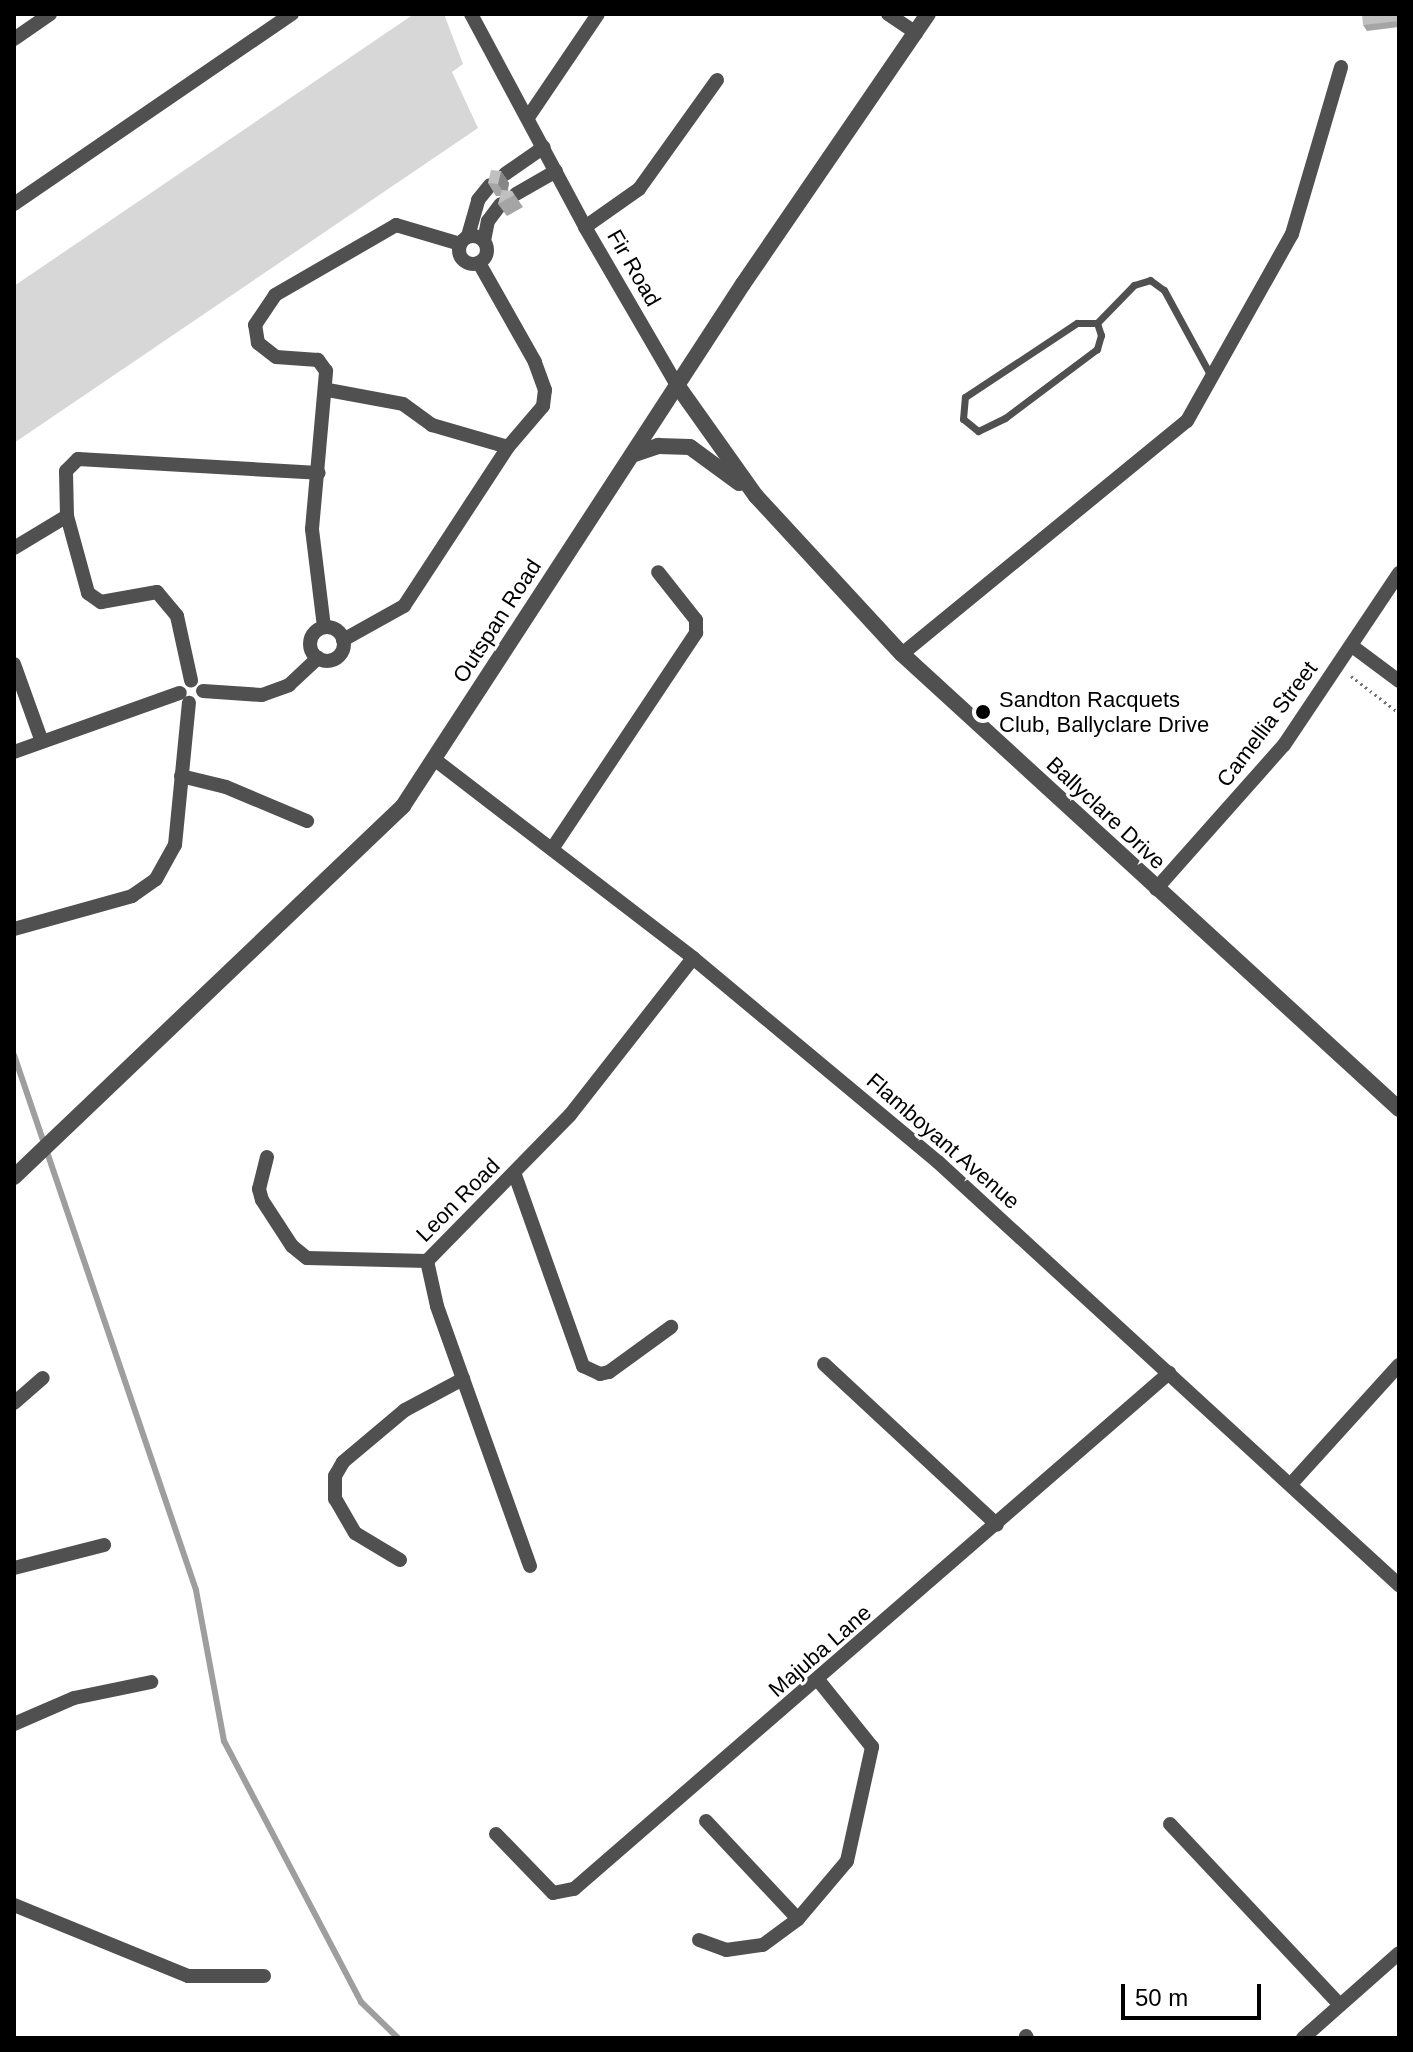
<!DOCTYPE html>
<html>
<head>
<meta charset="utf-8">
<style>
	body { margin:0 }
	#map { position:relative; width:1413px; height:2052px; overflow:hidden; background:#fff; font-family:Arial,sans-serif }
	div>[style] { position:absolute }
	.green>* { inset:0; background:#d7d7d7 }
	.stream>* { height:6px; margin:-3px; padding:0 3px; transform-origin:3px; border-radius:3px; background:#9e9e9e }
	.path>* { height:3px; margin-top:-1.5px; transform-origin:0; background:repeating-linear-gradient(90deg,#727272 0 2px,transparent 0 6px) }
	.service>* { height:7px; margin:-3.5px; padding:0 3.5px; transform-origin:3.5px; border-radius:3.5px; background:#505050 }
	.minor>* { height:14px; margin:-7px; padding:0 7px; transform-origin:7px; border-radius:7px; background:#505050 }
	.minor>.ring { margin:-7px; padding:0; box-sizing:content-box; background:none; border:14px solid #505050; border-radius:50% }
	.tertiary>* { height:16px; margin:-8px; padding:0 8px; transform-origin:8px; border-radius:8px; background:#505050 }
	.wall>* { inset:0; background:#a5a5a5 }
	.shaded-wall>* { inset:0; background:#868686 }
	.building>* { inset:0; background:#c0c0c0 }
	.dots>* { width:22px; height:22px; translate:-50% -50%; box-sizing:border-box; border:4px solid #fff; border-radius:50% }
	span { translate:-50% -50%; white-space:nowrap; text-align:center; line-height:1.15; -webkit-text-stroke:6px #fff; paint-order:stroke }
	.street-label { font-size:22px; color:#000 }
	.poi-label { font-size:22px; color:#000 }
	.left { translate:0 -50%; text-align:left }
	.frame { position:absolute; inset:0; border:16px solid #000; pointer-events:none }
	.scale { position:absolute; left:1121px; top:1984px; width:140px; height:36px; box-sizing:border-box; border:4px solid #000; border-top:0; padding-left:10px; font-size:24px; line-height:28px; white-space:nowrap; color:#000; -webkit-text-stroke:6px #fff; paint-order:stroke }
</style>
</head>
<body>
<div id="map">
	<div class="green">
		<i style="clip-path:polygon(414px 14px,444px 14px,463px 64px,452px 72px,478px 128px,14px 443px,14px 286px)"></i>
	</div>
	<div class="stream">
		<i style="left:14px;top:1055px;width:565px;rotate:71.21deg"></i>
		<i style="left:196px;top:1590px;width:154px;rotate:79.5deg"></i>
		<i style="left:224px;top:1741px;width:295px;rotate:62.3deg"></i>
		<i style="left:361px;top:2002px;width:52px;rotate:44.2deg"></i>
	</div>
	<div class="path">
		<i style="left:1351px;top:676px;width:61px;rotate:37.6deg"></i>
	</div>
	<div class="service">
		<i style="left:1097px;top:323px;width:13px;rotate:72deg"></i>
		<i style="left:1101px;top:335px;width:15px;rotate:106deg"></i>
		<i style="left:1097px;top:349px;width:115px;rotate:143.1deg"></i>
		<i style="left:1005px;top:418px;width:30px;rotate:154deg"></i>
		<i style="left:978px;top:431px;width:19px;rotate:-141deg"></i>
		<i style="left:963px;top:419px;width:22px;rotate:-85deg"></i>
		<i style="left:965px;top:397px;width:134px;rotate:-33.5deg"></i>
		<i style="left:1077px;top:323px;width:20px"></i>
		<i style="left:1097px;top:323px;width:53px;rotate:-45.8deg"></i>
		<i style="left:1134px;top:285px;width:17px;rotate:-17deg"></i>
		<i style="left:1150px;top:280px;width:17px;rotate:36deg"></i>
		<i style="left:1164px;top:290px;width:100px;rotate:61.4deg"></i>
	</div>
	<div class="minor">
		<i style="left:471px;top:14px;width:242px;rotate:61.8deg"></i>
		<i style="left:585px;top:227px;width:183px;rotate:59.8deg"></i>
		<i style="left:888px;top:14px;width:34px;rotate:34deg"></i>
		<i style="left:14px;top:39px;width:44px;rotate:-34.8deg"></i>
		<i style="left:529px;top:116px;width:123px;rotate:-55.9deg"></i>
		<i style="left:505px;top:174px;width:47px;rotate:-34.7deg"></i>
		<i style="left:516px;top:194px;width:46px;rotate:-29.9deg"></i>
		<i style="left:14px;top:204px;width:337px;rotate:-34.4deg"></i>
		<i style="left:585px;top:227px;width:66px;rotate:-35.1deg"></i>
		<i style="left:639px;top:189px;width:134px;rotate:-54.4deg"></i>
		<i class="ring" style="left:459px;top:236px;width:14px;height:14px"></i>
		<i style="left:468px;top:236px;width:37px;rotate:-74deg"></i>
		<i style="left:478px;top:200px;width:19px;rotate:-51deg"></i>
		<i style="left:484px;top:241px;width:20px;rotate:-79deg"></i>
		<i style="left:488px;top:221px;width:21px;rotate:-53deg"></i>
		<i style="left:328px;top:390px;width:76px;rotate:10.6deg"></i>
		<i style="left:403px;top:404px;width:36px;rotate:36deg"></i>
		<i style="left:432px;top:425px;width:79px;rotate:16.1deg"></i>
		<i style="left:67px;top:516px;width:80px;rotate:74.7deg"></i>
		<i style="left:88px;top:593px;width:16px;rotate:35deg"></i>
		<i style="left:101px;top:602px;width:57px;rotate:-10.1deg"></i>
		<i style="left:157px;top:592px;width:31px;rotate:50deg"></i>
		<i style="left:177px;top:616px;width:66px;rotate:77.7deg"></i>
		<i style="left:14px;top:548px;width:62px;rotate:-31.1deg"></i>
		<i style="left:67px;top:516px;width:45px;rotate:-91.3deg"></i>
		<i style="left:66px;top:471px;width:17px;rotate:-45deg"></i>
		<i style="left:78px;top:459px;width:241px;rotate:3.3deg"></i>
		<i style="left:324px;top:627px;width:99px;rotate:-97deg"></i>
		<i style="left:312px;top:529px;width:159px;rotate:-84.9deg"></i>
		<i style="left:326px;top:371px;width:14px;rotate:-126deg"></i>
		<i style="left:318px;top:360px;width:42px;rotate:-175.9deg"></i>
		<i style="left:276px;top:357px;width:23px;rotate:-142deg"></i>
		<i style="left:258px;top:343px;width:18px;rotate:-99deg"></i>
		<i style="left:255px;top:325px;width:36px;rotate:-56deg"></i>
		<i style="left:275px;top:295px;width:140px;rotate:-30deg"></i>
		<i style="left:396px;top:225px;width:67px;rotate:16.5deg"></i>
		<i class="ring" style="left:310px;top:627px;width:20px;height:20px"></i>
		<i style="left:343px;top:640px;width:70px;rotate:-29.1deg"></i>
		<i style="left:404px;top:606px;width:190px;rotate:-56.8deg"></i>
		<i style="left:508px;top:447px;width:54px;rotate:-49.5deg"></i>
		<i style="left:543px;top:406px;width:16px;rotate:-83deg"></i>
		<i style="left:545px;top:390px;width:30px;rotate:-110deg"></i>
		<i style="left:535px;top:362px;width:114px;rotate:-119.5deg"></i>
		<i style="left:1352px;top:646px;width:59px;rotate:36.7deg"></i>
		<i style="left:902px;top:654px;width:368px;rotate:-39.3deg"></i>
		<i style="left:1187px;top:421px;width:214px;rotate:-60.7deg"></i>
		<i style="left:1292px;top:234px;width:174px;rotate:-73.6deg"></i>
		<i style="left:14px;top:664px;width:80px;rotate:70.2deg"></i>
		<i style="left:203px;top:691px;width:59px;rotate:3.9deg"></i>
		<i style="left:262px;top:695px;width:29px;rotate:-20deg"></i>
		<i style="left:289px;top:685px;width:40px;rotate:-43deg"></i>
		<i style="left:14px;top:752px;width:176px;rotate:-19.6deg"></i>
		<i style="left:434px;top:759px;width:327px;rotate:37.5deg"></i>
		<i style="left:693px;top:958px;width:319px;rotate:39.8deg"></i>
		<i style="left:938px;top:1162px;width:626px;rotate:42.54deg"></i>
		<i style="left:181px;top:776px;width:46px;rotate:13.7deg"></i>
		<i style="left:226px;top:787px;width:88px;rotate:22.8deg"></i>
		<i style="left:552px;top:849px;width:260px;rotate:-56.3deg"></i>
		<i style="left:696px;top:633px;width:13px;rotate:-90deg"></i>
		<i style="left:696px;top:620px;width:61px;rotate:-128.4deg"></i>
		<i style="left:1156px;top:889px;width:193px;rotate:-48.4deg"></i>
		<i style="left:1284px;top:745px;width:207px;rotate:-56.2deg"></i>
		<i style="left:14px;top:929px;width:123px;rotate:-15.6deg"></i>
		<i style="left:132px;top:896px;width:29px;rotate:-35deg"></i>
		<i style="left:156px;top:879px;width:39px;rotate:-61deg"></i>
		<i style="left:175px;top:845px;width:143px;rotate:-84.4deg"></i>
		<i style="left:267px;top:1157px;width:33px;rotate:104deg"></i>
		<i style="left:259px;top:1189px;width:11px;rotate:75deg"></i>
		<i style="left:262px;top:1200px;width:55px;rotate:56.9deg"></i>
		<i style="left:292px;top:1246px;width:19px;rotate:39deg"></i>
		<i style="left:307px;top:1258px;width:120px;rotate:1.4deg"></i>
		<i style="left:515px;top:1175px;width:203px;rotate:70.4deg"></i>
		<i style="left:583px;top:1366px;width:19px;rotate:25deg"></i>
		<i style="left:600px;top:1374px;width:9px;rotate:-13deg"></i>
		<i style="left:609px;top:1372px;width:77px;rotate:-36deg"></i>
		<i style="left:824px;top:1364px;width:236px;rotate:42.9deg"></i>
		<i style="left:14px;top:1403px;width:38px;rotate:-41deg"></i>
		<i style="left:1291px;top:1484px;width:161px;rotate:-47.8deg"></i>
		<i style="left:400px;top:1560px;width:52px;rotate:-149deg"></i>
		<i style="left:355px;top:1533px;width:39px;rotate:-120deg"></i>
		<i style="left:335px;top:1499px;width:23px;rotate:-90deg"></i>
		<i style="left:335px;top:1476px;width:16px;rotate:-60deg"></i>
		<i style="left:343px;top:1462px;width:81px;rotate:-40deg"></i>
		<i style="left:405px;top:1410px;width:66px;rotate:-28.1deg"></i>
		<i style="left:530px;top:1566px;width:276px;rotate:-109.7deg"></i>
		<i style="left:437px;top:1306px;width:46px;rotate:-102.5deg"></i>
		<i style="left:427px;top:1261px;width:204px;rotate:-45.6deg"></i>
		<i style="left:570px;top:1115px;width:199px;rotate:-51.9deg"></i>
		<i style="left:14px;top:1568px;width:93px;rotate:-14.3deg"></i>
		<i style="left:14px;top:1724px;width:65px;rotate:-23.4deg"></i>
		<i style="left:74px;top:1698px;width:79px;rotate:-11.7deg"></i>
		<i style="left:706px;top:1821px;width:134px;rotate:46.8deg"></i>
		<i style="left:1170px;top:1824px;width:248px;rotate:46.8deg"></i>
		<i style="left:496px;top:1834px;width:82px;rotate:46deg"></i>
		<i style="left:553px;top:1893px;width:21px;rotate:-11deg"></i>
		<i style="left:574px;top:1889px;width:788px;rotate:-40.93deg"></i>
		<i style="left:14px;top:1905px;width:188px;rotate:22.2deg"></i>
		<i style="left:188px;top:1976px;width:76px"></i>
		<i style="left:699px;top:1940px;width:29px;rotate:20deg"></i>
		<i style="left:726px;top:1950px;width:37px;rotate:-8deg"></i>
		<i style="left:763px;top:1945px;width:44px;rotate:-36.6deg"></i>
		<i style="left:798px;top:1919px;width:76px;rotate:-49.8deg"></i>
		<i style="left:847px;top:1861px;width:117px;rotate:-77.6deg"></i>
		<i style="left:872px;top:1747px;width:85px;rotate:-128.8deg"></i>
		<i style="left:1026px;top:2036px;width:2px;rotate:63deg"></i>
		<i style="left:1303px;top:2038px;width:128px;rotate:-41.5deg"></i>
	</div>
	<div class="tertiary">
		<i style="left:677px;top:385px;width:136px;rotate:54.6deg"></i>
		<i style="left:756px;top:496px;width:215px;rotate:47.3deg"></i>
		<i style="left:902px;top:654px;width:674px;rotate:42.47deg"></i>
		<i style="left:632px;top:455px;width:28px;rotate:-19deg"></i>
		<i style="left:658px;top:446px;width:32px;rotate:2deg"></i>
		<i style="left:690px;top:447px;width:61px;rotate:36.3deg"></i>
		<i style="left:14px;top:1177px;width:538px;rotate:-43.64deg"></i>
		<i style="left:403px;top:806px;width:623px;rotate:-56.92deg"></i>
		<i style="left:743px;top:284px;width:327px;rotate:-55.6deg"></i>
	</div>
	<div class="wall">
		<i style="clip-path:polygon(1399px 14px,1399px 27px,1367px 31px,1363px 25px)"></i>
		<i style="clip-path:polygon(501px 171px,509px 183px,508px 191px,512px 191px,523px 207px,507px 216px,498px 204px,501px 196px,496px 196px,488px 183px)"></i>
	</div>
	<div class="shaded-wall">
		<i style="clip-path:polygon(501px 171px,509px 183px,506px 196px,498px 184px)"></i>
	</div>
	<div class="building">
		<i style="clip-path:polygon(1362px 14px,1399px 14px,1399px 21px,1363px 25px)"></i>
		<i style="clip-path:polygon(491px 170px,501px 171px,498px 184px,488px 183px)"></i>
		<i style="clip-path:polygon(502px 190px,512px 191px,514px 195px,498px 204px)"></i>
	</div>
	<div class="dots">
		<i style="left:983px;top:712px;background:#000"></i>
	</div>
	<div class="street-label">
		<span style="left:634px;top:268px;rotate:60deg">Fir Road</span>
		<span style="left:497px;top:621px;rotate:-57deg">Outspan Road</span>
		<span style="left:1267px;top:724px;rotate:-53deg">Camellia Street</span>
		<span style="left:1106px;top:813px;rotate:43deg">Ballyclare Drive</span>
		<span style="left:943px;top:1141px;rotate:41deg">Flamboyant Avenue</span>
		<span style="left:458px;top:1200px;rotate:-45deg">Leon Road</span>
		<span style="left:820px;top:1651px;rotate:-41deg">Majuba Lane</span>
	</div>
	<div class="poi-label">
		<span class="left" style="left:999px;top:712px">Sandton Racquets<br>Club, Ballyclare Drive</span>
	</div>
	<div class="frame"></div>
	<div class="scale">50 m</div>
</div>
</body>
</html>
